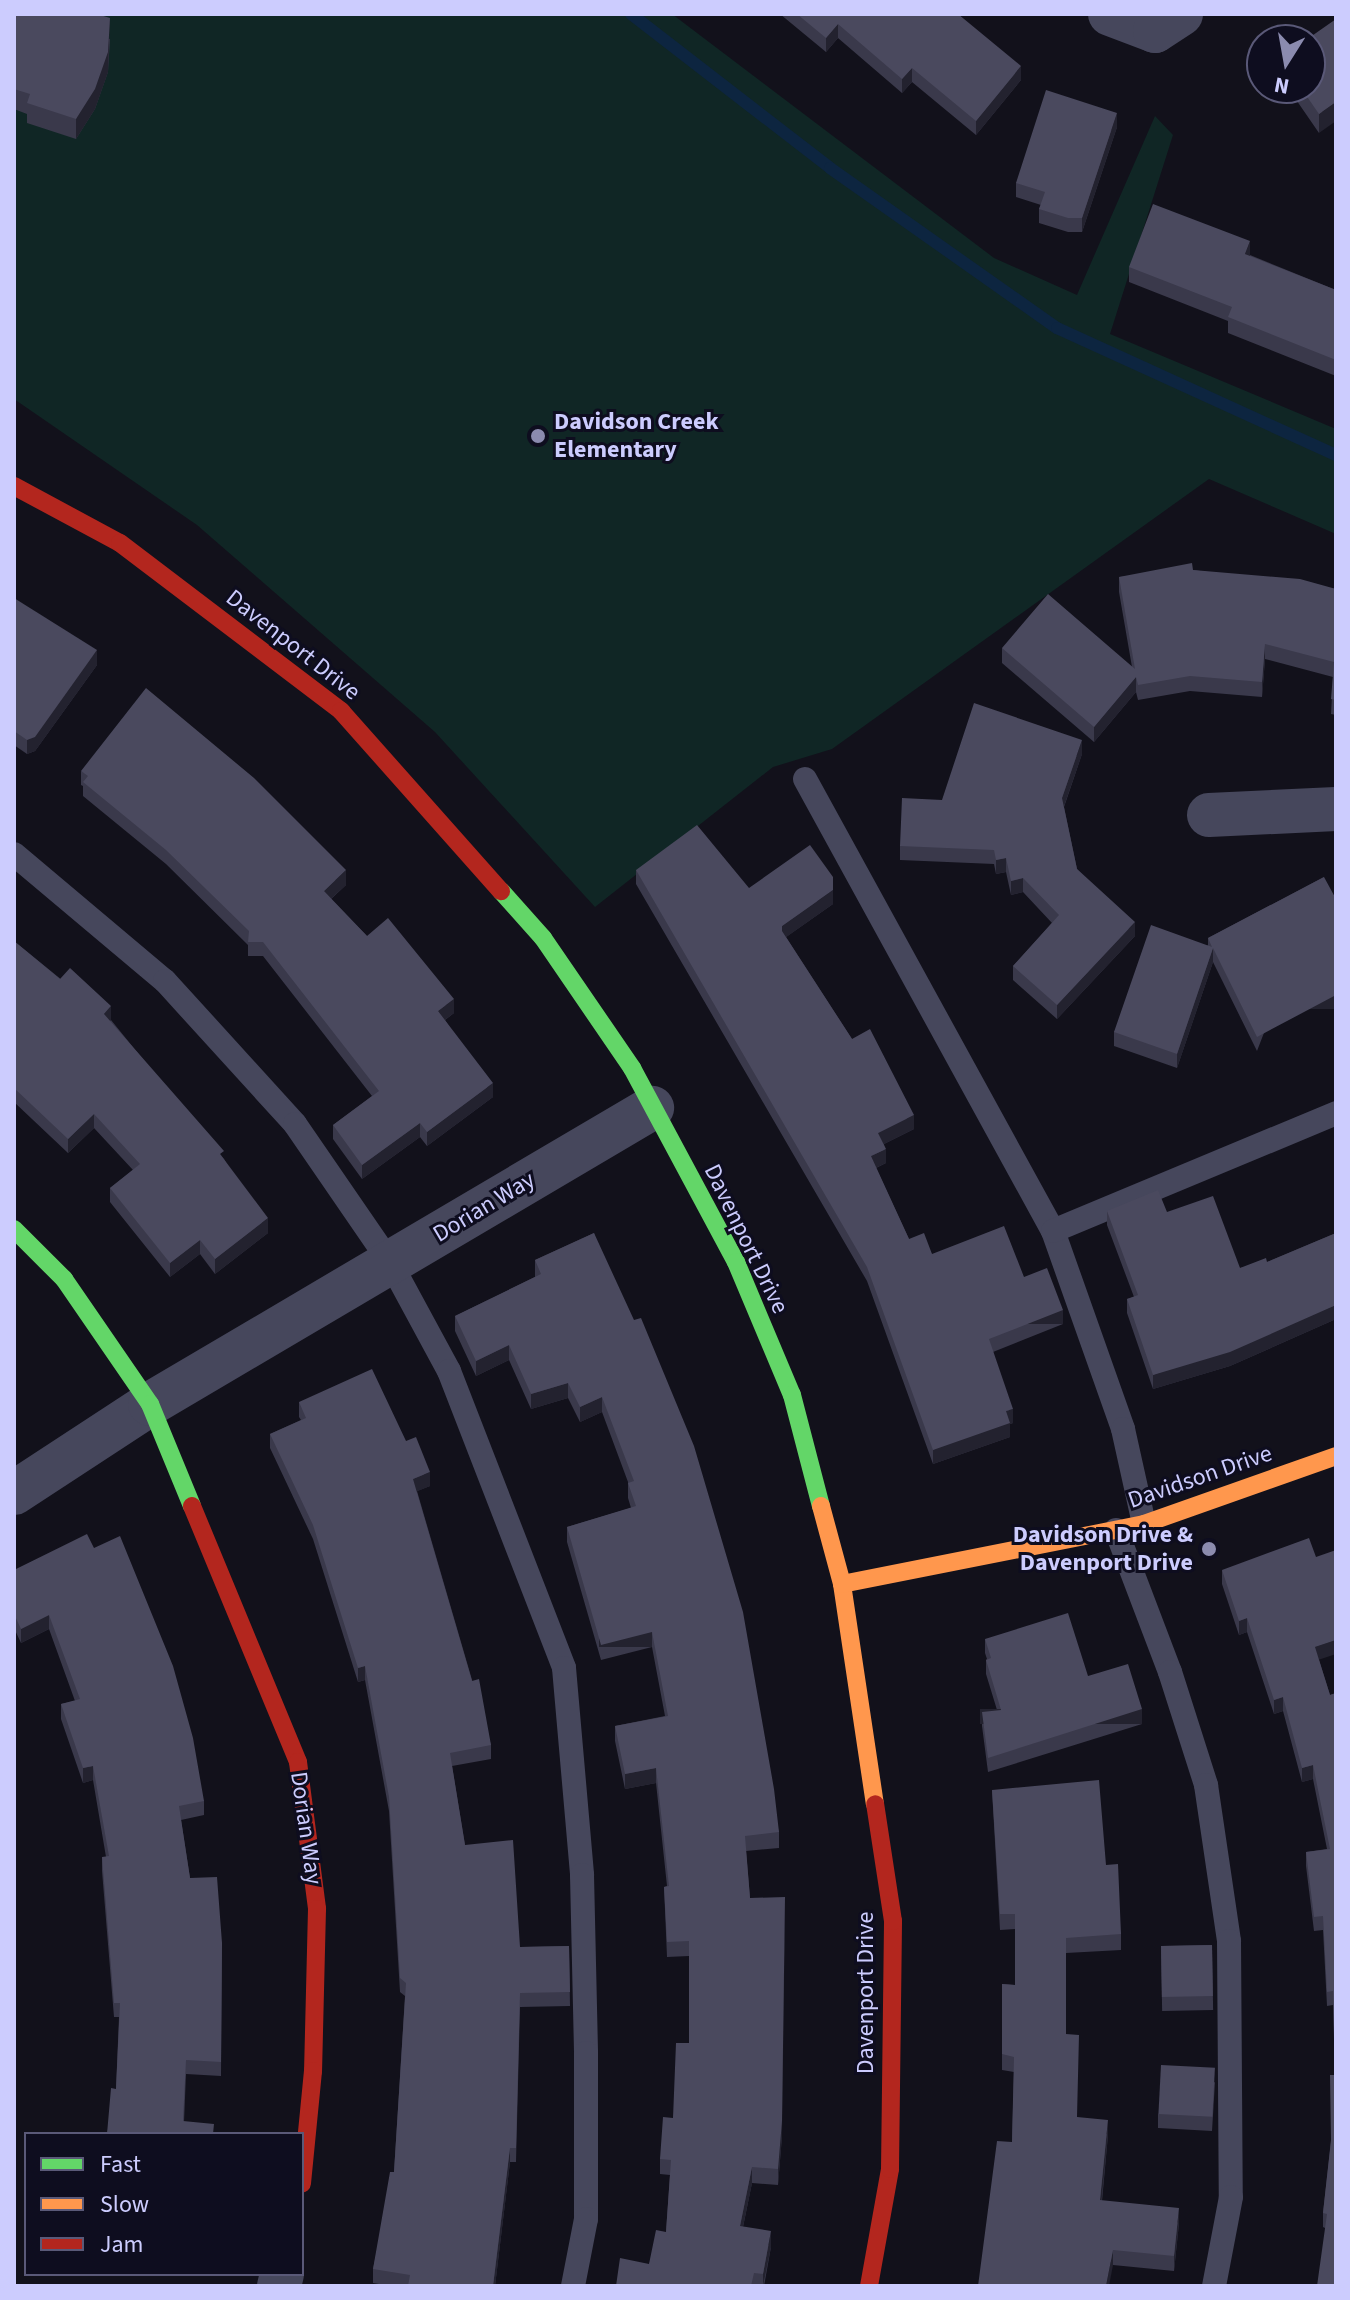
<!DOCTYPE html>
<html>
<head>
<meta charset="utf-8">
<style>
	body { margin:0 }
	#map { position:relative; width:1350px; height:2300px; overflow:hidden; background:#12111b; font-family:"Source Sans 3",sans-serif }
	div>[style] { position:absolute }
	.green>* { inset:0; background:#102625 }
	.stream>* { height:12px; margin:-6px; padding:0 6px; transform-origin:6px; border-radius:6px; background:#0d2540 }
	.lane>* { height:24px; margin:-12px; padding:0 12px; transform-origin:12px; border-radius:12px; background:#46475c }
	.street>* { height:44px; margin:-22px; padding:0 22px; transform-origin:22px; border-radius:22px; background:#46475c }
	.fast>* { height:18px; margin:-9px; padding:0 9px; transform-origin:9px; border-radius:9px; background:#63d668 }
	.slow>* { height:18px; margin:-9px; padding:0 9px; transform-origin:9px; border-radius:9px; background:#ff974d }
	.jam>* { height:18px; margin:-9px; padding:0 9px; transform-origin:9px; border-radius:9px; background:#b3261e }
	.wall>* { inset:0; background:#3a394b; transform-origin:0 0 }
	.shaded-wall>* { inset:0; background:#23222f; transform-origin:0 0 }
	.building>* { inset:0; background:#4a495e; transform-origin:0 0 }
	.dots>* { width:22px; height:22px; translate:-50% -50%; box-sizing:border-box; border:4px solid #0e0d1f; border-radius:50% }
	span { translate:-50% -50%; white-space:nowrap; text-align:center; line-height:1.15; -webkit-text-stroke:6px #0e0d1f; paint-order:stroke }
	.poi-label { font-size:24px; color:#ccccfe; font-weight:700 }
	.left { translate:0 -50%; text-align:left }
	.right { translate:-100% -50%; text-align:right }
	.street-label { font-size:24px; color:#ccccfe }
	.frame { position:absolute; inset:0; border:16px solid #ccccfe; pointer-events:none }
	.legend { position:absolute; left:24px; top:2132px; width:280px; height:144px; box-sizing:border-box; background:#0e0d1f; border:2px solid #5a5978; margin:0; padding:10px 14px; list-style:none; font-size:24px; color:#ccccfe }
	.legend li { display:flex; align-items:center; gap:16px; height:40px }
	.legend b { width:40px; border:2px solid #5a5978 }
	.north { position:absolute; left:1246px; top:24px; width:80px; height:80px; box-sizing:border-box; background:#0e0d1f; border:2px solid #5a5978; border-radius:50%; rotate:191deg; font-size:22px; font-weight:700; line-height:32px; text-align:center; color:#ccccfe }
	.north::after { content:''; display:block; margin:auto; width:28px; height:36px; background:#8b8baf; clip-path:polygon(50% 0,100% 100%,50% 72%,0 100%) }
</style>
</head>
<body>
<div id="map">
	<div class="green">
		<i style="clip-path:polygon(14px 14px,672px 14px,994px 258px,1077px 295px,1155px 116px,1173px 135px,1110px 334px,1336px 429px,1336px 534px,1209px 479px,832px 749px,773px 767px,595px 907px,435px 732px,197px 525px,14px 399px)"></i>
	</div>
	<div class="stream">
		<i style="left:631px;top:14px;width:252px;rotate:37.7deg"></i>
		<i style="left:830px;top:168px;width:278px;rotate:35.2deg"></i>
		<i style="left:1057px;top:328px;width:307px;rotate:24.5deg"></i>
	</div>
	<div class="lane">
		<i style="left:805px;top:779px;width:516px;rotate:61.25deg"></i>
		<i style="left:1053px;top:1231px;width:210px;rotate:70.5deg"></i>
		<i style="left:1123px;top:1429px;width:97px;rotate:77.5deg"></i>
		<i style="left:14px;top:854px;width:197px;rotate:40.1deg"></i>
		<i style="left:165px;top:981px;width:193px;rotate:47.7deg"></i>
		<i style="left:295px;top:1124px;width:168px;rotate:55.5deg"></i>
		<i style="left:390px;top:1262px;width:124px;rotate:61.6deg"></i>
		<i style="left:449px;top:1371px;width:318px;rotate:68.8deg"></i>
		<i style="left:564px;top:1668px;width:208px;rotate:85deg"></i>
		<i style="left:582px;top:1875px;width:178px;rotate:88.7deg"></i>
		<i style="left:586px;top:2053px;width:166px;rotate:90deg"></i>
		<i style="left:586px;top:2219px;width:68px;rotate:101deg"></i>
		<i style="left:1053px;top:1231px;width:307px;rotate:-22.6deg"></i>
		<i style="left:1116px;top:1530px;width:152px;rotate:69.2deg"></i>
		<i style="left:1170px;top:1672px;width:119px;rotate:72.3deg"></i>
		<i style="left:1206px;top:1785px;width:158px;rotate:81.6deg"></i>
		<i style="left:1229px;top:1941px;width:256px;rotate:89.6deg"></i>
		<i style="left:1231px;top:2197px;width:91px;rotate:100.8deg"></i>
	</div>
	<div class="street">
		<i style="left:1110px;top:14px;width:48px;rotate:20.7deg"></i>
		<i style="left:1155px;top:31px;width:31px;rotate:-33deg"></i>
		<i style="left:1209px;top:815px;width:127px;rotate:-2.7deg"></i>
		<i style="left:14px;top:1493px;width:163px;rotate:-33.2deg"></i>
		<i style="left:150px;top:1404px;width:583px;rotate:-30.53deg"></i>
		<i style="left:279px;top:2286px;width:12px;rotate:-76deg"></i>
	</div>
	<div class="fast">
		<i style="left:501px;top:891px;width:63px;rotate:48.2deg"></i>
		<i style="left:543px;top:938px;width:158px;rotate:55.6deg"></i>
		<i style="left:632px;top:1068px;width:220px;rotate:61.8deg"></i>
		<i style="left:736px;top:1262px;width:144px;rotate:67.2deg"></i>
		<i style="left:792px;top:1395px;width:115px;rotate:75.4deg"></i>
		<i style="left:14px;top:1229px;width:71px;rotate:45deg"></i>
		<i style="left:64px;top:1279px;width:152px;rotate:55.5deg"></i>
		<i style="left:150px;top:1404px;width:110px;rotate:67.6deg"></i>
	</div>
	<div class="slow">
		<i style="left:821px;top:1506px;width:81px;rotate:74.9deg"></i>
		<i style="left:842px;top:1584px;width:222px;rotate:81.5deg"></i>
		<i style="left:842px;top:1584px;width:308px;rotate:-11.2deg"></i>
		<i style="left:1144px;top:1524px;width:204px;rotate:-19.5deg"></i>
	</div>
	<div class="jam">
		<i style="left:14px;top:486px;width:120px;rotate:28.3deg"></i>
		<i style="left:120px;top:543px;width:278px;rotate:37.2deg"></i>
		<i style="left:341px;top:711px;width:241px;rotate:48.4deg"></i>
		<i style="left:192px;top:1506px;width:277px;rotate:67.5deg"></i>
		<i style="left:298px;top:1762px;width:148px;rotate:82.6deg"></i>
		<i style="left:317px;top:1909px;width:162px;rotate:91.4deg"></i>
		<i style="left:313px;top:2071px;width:113px;rotate:95.6deg"></i>
		<i style="left:869px;top:2286px;width:119px;rotate:-79.8deg"></i>
		<i style="left:890px;top:2169px;width:248px;rotate:-89.3deg"></i>
		<i style="left:893px;top:1921px;width:118px;rotate:-98.7deg"></i>
	</div>
	<div class="wall">
		<i style="clip-path:polygon(14px 14px,110px 39px,108px 72px,95px 109px,76px 139px,27px 123px,27px 114px,14px 109px)"></i>
		<i style="clip-path:polygon(780px 14px,958px 14px,1021px 80px,976px 135px,912px 82px,902px 93px,838px 38px,826px 52px)"></i>
		<i style="clip-path:polygon(1336px 19px,1319px 133px,1288px 88px,1310px 88px)"></i>
		<i style="clip-path:polygon(1117px 127px,1082px 232px,1068px 232px,1039px 223px,1039px 209px,1041px 205px,1016px 197px,1016px 183px)"></i>
		<i style="clip-path:polygon(1250px 255px,1336px 290px,1336px 376px,1228px 333px,1228px 321px,1129px 282px,1129px 267px)"></i>
		<i style="clip-path:polygon(1193px 570px,1336px 589px,1336px 715px,1331px 714px,1333px 677px,1265px 659px,1262px 697px,1190px 691px,1138px 700px,1136px 692px,1094px 742px,1002px 663px,1002px 648px,1132px 667px,1119px 592px,1119px 577px)"></i>
		<i style="clip-path:polygon(14px 598px,97px 665px,35px 751px,27px 754px,14px 745px)"></i>
		<i style="clip-path:polygon(1082px 754px,1064px 807px,1077px 869px,1135px 936px,1057px 1019px,1013px 980px,1013px 966px,1052px 923px,1023px 892px,1011px 895px,1006px 872px,996px 874px,994px 864px,900px 860px,900px 846px,942px 800px)"></i>
		<i style="clip-path:polygon(81px 771px,346px 885px,331px 899px,367px 936px,454px 1013px,445px 1020px,493px 1097px,427px 1146px,420px 1137px,362px 1179px,333px 1139px,333px 1125px,372px 1096px,263px 956px,248px 956px,248px 945px,166px 864px,83px 796px,83px 786px,81px 785px)"></i>
		<i style="clip-path:polygon(636px 870px,833px 904px,786px 937px,852px 1039px,914px 1129px,884px 1144px,886px 1163px,876px 1168px,909px 1239px,932px 1254px,1024px 1277px,1063px 1324px,993px 1352px,1013px 1423px,1010px 1424px,1010px 1437px,933px 1464px,867px 1281px,636px 884px)"></i>
		<i style="clip-path:polygon(1324px 877px,1257px 1051px,1213px 962px,1177px 1068px,1114px 1046px,1114px 1032px,1208px 945px,1208px 938px)"></i>
		<i style="clip-path:polygon(14px 941px,111px 1020px,224px 1159px,268px 1233px,215px 1274px,200px 1254px,170px 1277px,110px 1202px,110px 1188px,133px 1170px,94px 1128px,68px 1153px,14px 1102px)"></i>
		<i style="clip-path:polygon(1107px 1211px,1167px 1212px,1240px 1268px,1267px 1262px,1336px 1233px,1336px 1319px,1230px 1366px,1153px 1389px,1127px 1313px,1127px 1299px,1134px 1297px,1107px 1225px)"></i>
		<i style="clip-path:polygon(594px 1233px,779px 1832px,779px 1848px,746px 1851px,750px 1898px,782px 2136px,778px 2185px,752px 2183px,743px 2227px,771px 2247px,764px 2286px,616px 2286px,649px 2264px,666px 2232px,670px 2175px,660px 2174px,660px 2159px,673px 2118px,689px 2043px,689px 1956px,667px 1957px,664px 1887px,667px 1886px,656px 1783px,625px 1789px,615px 1741px,615px 1726px,665px 1716px,652px 1647px,601px 1660px,567px 1542px,567px 1527px,631px 1508px,628px 1498px,628px 1482px,602px 1412px,580px 1422px,568px 1398px,531px 1409px,509px 1360px,476px 1376px,455px 1331px,455px 1316px,535px 1277px,535px 1260px)"></i>
		<i style="clip-path:polygon(299px 1402px,406px 1441px,430px 1486px,417px 1491px,491px 1745px,491px 1759px,452px 1766px,465px 1845px,520px 1947px,569px 1946px,570px 2006px,520px 2007px,516px 2162px,510px 2162px,495px 2286px,391px 2286px,373px 2283px,373px 2269px,394px 2172px,405px 1996px,400px 1992px,389px 1811px,365px 1680px,358px 1682px,313px 1539px,270px 1448px,270px 1434px,301px 1420px,299px 1417px)"></i>
		<i style="clip-path:polygon(14px 1570px,204px 1801px,204px 1815px,181px 1820px,190px 1878px,222px 1943px,221px 2076px,186px 2074px,184px 2122px,214px 2134px,107px 2134px,116px 2089px,119px 2017px,114px 2017px,102px 1871px,102px 1857px,106px 1857px,93px 1780px,83px 1783px,61px 1719px,61px 1704px,75px 1701px,49px 1629px,21px 1643px,14px 1628px)"></i>
		<i style="clip-path:polygon(1222px 1570px,1319px 1660px,1330px 1695px,1336px 1693px,1336px 2286px,1325px 2228px,1323px 2227px,1323px 2213px,1331px 2142px,1335px 2075px,1333px 2005px,1327px 2006px,1323px 1930px,1314px 1931px,1306px 1866px,1306px 1852px,1327px 1849px,1313px 1779px,1302px 1782px,1283px 1711px,1274px 1714px,1247px 1632px,1239px 1635px,1222px 1584px)"></i>
		<i style="clip-path:polygon(985px 1639px,1088px 1676px,1142px 1724px,988px 1772px,982px 1726px,982px 1712px,997px 1710px,986px 1674px,986px 1660px,987px 1659px,985px 1653px)"></i>
		<i style="clip-path:polygon(992px 1790px,1106px 1865px,1121px 1934px,1121px 1950px,1066px 1953px,1066px 2034px,1077px 2117px,1108px 2135px,1102px 2201px,1179px 2223px,1174px 2271px,1113px 2265px,1012px 2142px,1014px 2072px,1002px 2070px,1002px 1984px,1015px 1985px,1015px 1929px,1000px 1930px)"></i>
		<i style="left:1212px;top:1945px;width:65px;height:51px;rotate:89deg"></i>
		<i style="clip-path:polygon(1215px 2082px,1212px 2131px,1158px 2128px,1158px 2114px)"></i>
	</div>
	<div class="shaded-wall">
		<i style="clip-path:polygon(110px 18px,108px 72px,95px 109px,76px 139px,76px 119px)"></i>
		<i style="clip-path:polygon(838px 24px,838px 38px,826px 52px,826px 38px)"></i>
		<i style="clip-path:polygon(1021px 66px,1021px 80px,976px 135px,976px 121px)"></i>
		<i style="clip-path:polygon(912px 68px,912px 82px,902px 93px,902px 79px)"></i>
		<i style="clip-path:polygon(1336px 102px,1336px 121px,1319px 133px,1319px 114px)"></i>
		<i style="clip-path:polygon(1117px 113px,1117px 127px,1082px 232px,1082px 218px)"></i>
		<i style="clip-path:polygon(1250px 241px,1250px 257px,1245px 254px)"></i>
		<i style="clip-path:polygon(1265px 644px,1265px 659px,1262px 697px,1262px 682px)"></i>
		<i style="clip-path:polygon(97px 650px,97px 665px,35px 751px,27px 754px,27px 740px)"></i>
		<i style="clip-path:polygon(1136px 677px,1136px 692px,1094px 742px,1094px 727px)"></i>
		<i style="clip-path:polygon(1082px 740px,1082px 754px,1062px 812px,1062px 798px)"></i>
		<i style="clip-path:polygon(1006px 858px,1006px 872px,996px 874px,996px 860px)"></i>
		<i style="clip-path:polygon(346px 870px,346px 885px,324px 905px,324px 891px)"></i>
		<i style="clip-path:polygon(1023px 878px,1023px 892px,1011px 895px,1011px 881px)"></i>
		<i style="clip-path:polygon(833px 890px,833px 904px,782px 940px,782px 926px)"></i>
		<i style="clip-path:polygon(1135px 922px,1135px 936px,1057px 1019px,1057px 1005px)"></i>
		<i style="clip-path:polygon(1213px 948px,1213px 962px,1177px 1068px,1177px 1054px)"></i>
		<i style="left:1336px;top:995px;width:14px;height:89px;rotate:90deg"></i>
		<i style="clip-path:polygon(454px 999px,454px 1013px,438px 1025px,438px 1011px)"></i>
		<i style="clip-path:polygon(111px 1006px,111px 1020px,104px 1028px,104px 1014px)"></i>
		<i style="clip-path:polygon(493px 1083px,493px 1097px,427px 1146px,427px 1132px)"></i>
		<i style="clip-path:polygon(94px 1114px,94px 1128px,68px 1153px,68px 1139px)"></i>
		<i style="clip-path:polygon(914px 1115px,914px 1129px,878px 1147px,878px 1133px)"></i>
		<i style="clip-path:polygon(420px 1123px,420px 1137px,362px 1179px,362px 1165px)"></i>
		<i style="clip-path:polygon(886px 1149px,886px 1163px,871px 1170px,871px 1156px)"></i>
		<i style="clip-path:polygon(268px 1218px,268px 1233px,215px 1274px,215px 1259px)"></i>
		<i style="clip-path:polygon(200px 1240px,200px 1254px,170px 1277px,170px 1263px)"></i>
		<i style="clip-path:polygon(1336px 1305px,1336px 1319px,1230px 1366px,1153px 1389px,1153px 1375px)"></i>
		<i style="left:1063px;top:1310px;width:14px;height:79px;rotate:90deg"></i>
		<i style="clip-path:polygon(509px 1345px,509px 1360px,476px 1376px,476px 1361px)"></i>
		<i style="clip-path:polygon(568px 1383px,568px 1398px,531px 1409px,531px 1394px)"></i>
		<i style="clip-path:polygon(602px 1397px,602px 1412px,580px 1422px,580px 1407px)"></i>
		<i style="clip-path:polygon(1013px 1409px,1013px 1423px,1010px 1424px,1010px 1437px,933px 1464px,933px 1450px,1006px 1411px)"></i>
		<i style="clip-path:polygon(430px 1472px,430px 1486px,413px 1493px,413px 1479px)"></i>
		<i style="clip-path:polygon(49px 1615px,49px 1629px,21px 1643px,21px 1629px)"></i>
		<i style="clip-path:polygon(1247px 1618px,1247px 1632px,1239px 1635px,1239px 1621px)"></i>
		<i style="left:652px;top:1632px;width:15px;height:53px;rotate:90deg"></i>
		<i style="clip-path:polygon(1336px 1640px,1336px 1654px,1315px 1661px,1315px 1647px)"></i>
		<i style="clip-path:polygon(365px 1666px,365px 1680px,358px 1682px,358px 1668px)"></i>
		<i style="clip-path:polygon(1283px 1697px,1283px 1711px,1274px 1714px,1274px 1700px)"></i>
		<i style="left:1142px;top:1709px;width:15px;height:162px;rotate:90deg"></i>
		<i style="clip-path:polygon(1313px 1765px,1313px 1779px,1302px 1782px,1302px 1768px)"></i>
		<i style="clip-path:polygon(93px 1766px,93px 1780px,83px 1783px,83px 1768px)"></i>
		<i style="clip-path:polygon(656px 1768px,656px 1783px,625px 1789px,625px 1774px)"></i>
		<i style="clip-path:polygon(785px 1912px,782px 2136px,778px 2185px,778px 2169px)"></i>
		<i style="clip-path:polygon(1108px 2120px,1108px 2135px,1100px 2216px,1100px 2200px)"></i>
		<i style="clip-path:polygon(510px 2148px,510px 2162px,495px 2286px,493px 2286px)"></i>
		<i style="clip-path:polygon(752px 2167px,752px 2183px,740px 2241px,740px 2226px)"></i>
		<i style="clip-path:polygon(1179px 2208px,1179px 2223px,1174px 2271px,1174px 2256px)"></i>
		<i style="clip-path:polygon(771px 2231px,771px 2247px,763px 2286px,763px 2274px)"></i>
		<i style="clip-path:polygon(1113px 2250px,1113px 2265px,1109px 2286px,1106px 2286px)"></i>
	</div>
	<div class="building">
		<i style="clip-path:polygon(14px 14px,97px 14px,110px 18px,108px 52px,95px 89px,76px 119px,27px 103px,30px 94px,14px 89px)"></i>
		<i style="clip-path:polygon(797px 14px,958px 14px,1021px 66px,976px 121px,912px 68px,902px 79px,838px 24px,826px 38px)"></i>
		<i style="clip-path:polygon(1336px 19px,1336px 102px,1319px 114px,1301px 88px,1310px 88px,1310px 40px,1306px 40px)"></i>
		<i style="clip-path:polygon(1046px 90px,1117px 113px,1082px 218px,1068px 218px,1039px 209px,1045px 192px,1016px 183px)"></i>
		<i style="clip-path:polygon(1153px 204px,1250px 241px,1245px 254px,1336px 290px,1336px 360px,1228px 317px,1232px 307px,1129px 267px)"></i>
		<i style="clip-path:polygon(1192px 563px,1193px 570px,1300px 579px,1336px 589px,1336px 700px,1331px 699px,1334px 662px,1265px 644px,1262px 682px,1190px 676px,1138px 685px,1136px 677px,1094px 727px,1002px 648px,1048px 594px,1135px 669px,1119px 577px)"></i>
		<i style="clip-path:polygon(14px 598px,97px 650px,35px 737px,27px 740px,14px 731px)"></i>
		<i style="clip-path:polygon(146px 688px,254px 778px,346px 870px,324px 891px,367px 936px,388px 918px,454px 999px,438px 1011px,493px 1083px,427px 1132px,420px 1123px,362px 1165px,333px 1125px,379px 1091px,263px 942px,248px 942px,249px 931px,166px 850px,83px 782px,88px 776px,81px 771px)"></i>
		<i style="clip-path:polygon(974px 703px,1082px 740px,1062px 798px,1077px 869px,1135px 922px,1057px 1005px,1013px 966px,1059px 915px,1023px 878px,1011px 881px,1006px 858px,996px 860px,994px 850px,900px 846px,902px 798px,942px 800px)"></i>
		<i style="clip-path:polygon(697px 825px,749px 888px,810px 845px,833px 877px,833px 890px,782px 926px,782px 931px,852px 1039px,870px 1029px,914px 1115px,878px 1133px,886px 1149px,871px 1156px,909px 1239px,924px 1233px,932px 1254px,1004px 1226px,1024px 1277px,1047px 1268px,1063px 1310px,989px 1339px,1013px 1409px,1006px 1411px,1010px 1423px,933px 1450px,867px 1267px,636px 870px)"></i>
		<i style="clip-path:polygon(1324px 877px,1336px 899px,1336px 995px,1257px 1037px,1213px 948px,1177px 1054px,1114px 1032px,1151px 925px,1212px 947px,1208px 938px)"></i>
		<i style="clip-path:polygon(14px 941px,60px 979px,70px 968px,111px 1006px,104px 1014px,224px 1151px,220px 1154px,268px 1218px,215px 1259px,200px 1240px,170px 1263px,110px 1188px,140px 1164px,94px 1114px,68px 1139px,14px 1088px)"></i>
		<i style="clip-path:polygon(1158px 1190px,1167px 1212px,1213px 1196px,1240px 1268px,1266px 1258px,1267px 1262px,1336px 1233px,1336px 1305px,1230px 1352px,1153px 1375px,1127px 1299px,1138px 1295px,1107px 1211px)"></i>
		<i style="clip-path:polygon(594px 1233px,634px 1320px,641px 1318px,694px 1446px,743px 1612px,774px 1789px,779px 1832px,745px 1836px,750px 1898px,785px 1897px,782px 2121px,778px 2169px,752px 2167px,740px 2226px,771px 2231px,763px 2274px,754px 2273px,751px 2286px,616px 2286px,620px 2258px,649px 2264px,656px 2230px,666px 2232px,671px 2160px,660px 2159px,663px 2117px,673px 2118px,676px 2043px,689px 2043px,689px 1941px,667px 1942px,664px 1887px,669px 1886px,656px 1768px,625px 1774px,615px 1726px,668px 1716px,652px 1632px,601px 1645px,567px 1527px,636px 1506px,628px 1483px,634px 1481px,602px 1397px,580px 1407px,568px 1383px,531px 1394px,509px 1345px,476px 1361px,455px 1316px,541px 1274px,535px 1260px)"></i>
		<i style="clip-path:polygon(372px 1369px,406px 1441px,416px 1437px,430px 1472px,413px 1479px,472px 1681px,479px 1679px,491px 1745px,450px 1753px,465px 1845px,513px 1840px,520px 1947px,569px 1946px,570px 1992px,520px 1993px,516px 2148px,510px 2148px,493px 2286px,408px 2286px,410px 2275px,373px 2269px,390px 2172px,394px 2172px,406px 1983px,400px 1978px,389px 1797px,365px 1666px,358px 1668px,313px 1525px,270px 1434px,306px 1418px,299px 1402px)"></i>
		<i style="clip-path:polygon(87px 1534px,94px 1548px,120px 1536px,173px 1666px,193px 1738px,204px 1801px,179px 1806px,190px 1878px,217px 1877px,222px 1943px,221px 2062px,186px 2060px,183px 2121px,214px 2124px,213px 2134px,107px 2134px,111px 2088px,116px 2089px,120px 2003px,114px 2003px,102px 1857px,109px 1856px,93px 1766px,83px 1768px,61px 1704px,80px 1699px,49px 1615px,21px 1629px,14px 1614px,14px 1570px)"></i>
		<i style="clip-path:polygon(1309px 1538px,1316px 1557px,1336px 1550px,1336px 1640px,1315px 1647px,1330px 1695px,1336px 1693px,1336px 2286px,1317px 2286px,1327px 2214px,1323px 2213px,1331px 2140px,1330px 2075px,1335px 2075px,1333px 1991px,1327px 1992px,1323px 1916px,1314px 1917px,1306px 1852px,1330px 1849px,1313px 1765px,1302px 1768px,1283px 1697px,1274px 1700px,1247px 1618px,1239px 1621px,1222px 1570px)"></i>
		<i style="clip-path:polygon(1068px 1613px,1088px 1676px,1128px 1664px,1142px 1709px,988px 1758px,982px 1712px,1001px 1710px,986px 1660px,991px 1658px,985px 1639px)"></i>
		<i style="clip-path:polygon(1099px 1780px,1106px 1865px,1118px 1864px,1121px 1934px,1066px 1938px,1066px 2034px,1079px 2035px,1077px 2117px,1108px 2120px,1100px 2200px,1179px 2208px,1174px 2256px,1113px 2250px,1106px 2286px,978px 2286px,997px 2141px,1012px 2142px,1014px 2057px,1002px 2054px,1002px 1984px,1015px 1985px,1015px 1914px,1000px 1914px,992px 1790px)"></i>
		<i style="left:1212px;top:1945px;width:51px;height:51px;rotate:89deg"></i>
		<i style="left:1161px;top:2065px;width:54px;height:49px;rotate:3deg"></i>
	</div>
	<div class="dots">
		<i style="left:538px;top:436px;background:#8b8baf"></i>
		<i style="left:1209px;top:1549px;background:#8b8baf"></i>
	</div>
	<div class="poi-label">
		<span class="left" style="left:554px;top:436px">Davidson Creek<br>Elementary</span>
		<span class="right" style="left:1193px;top:1549px">Davidson Drive &amp;<br>Davenport Drive</span>
	</div>
	<div class="street-label">
		<span style="left:293px;top:645px;rotate:38deg">Davenport Drive</span>
		<span style="left:484px;top:1207px;rotate:-31deg">Dorian Way</span>
		<span style="left:746px;top:1239px;rotate:64deg">Davenport Drive</span>
		<span style="left:1200px;top:1477px;rotate:-19deg">Davidson Drive</span>
		<span style="left:306px;top:1828px;rotate:82deg">Dorian Way</span>
		<span style="left:866px;top:1993px;rotate:-90deg">Davenport Drive</span>
	</div>
	<div class="frame"></div>
	<ul class="legend">
	<li><b style="height:10px;background:#63d668"></b>Fast</li>
	<li><b style="height:10px;background:#ff974d"></b>Slow</li>
	<li><b style="height:10px;background:#b3261e"></b>Jam</li>
	</ul>
	<div class="north">N</div>
</div>
</body>
</html>
